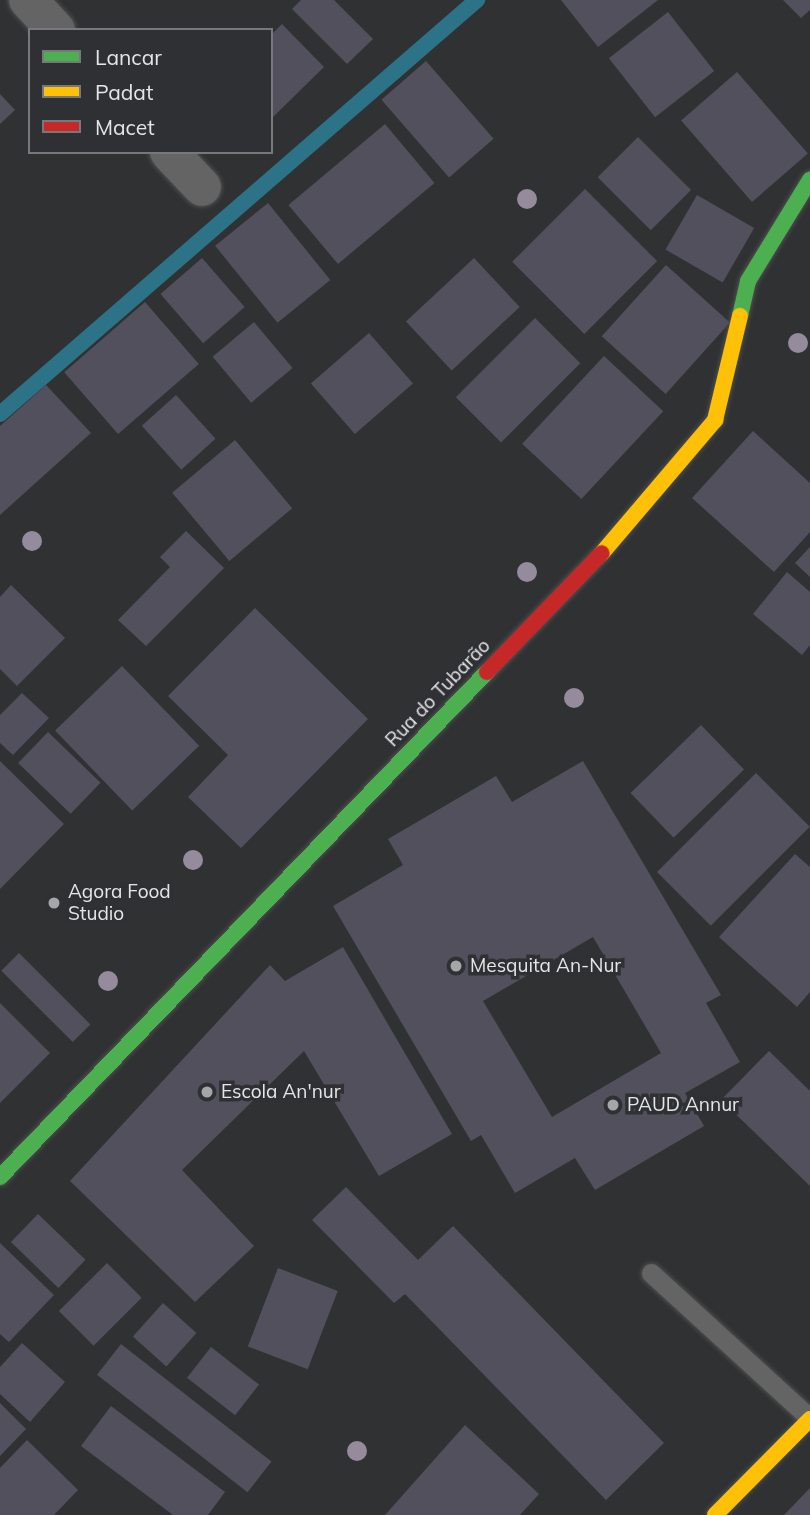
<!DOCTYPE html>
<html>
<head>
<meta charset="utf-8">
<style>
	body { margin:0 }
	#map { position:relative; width:810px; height:1515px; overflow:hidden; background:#303132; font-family:Mulish,sans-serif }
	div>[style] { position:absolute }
	.stream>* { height:16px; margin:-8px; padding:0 8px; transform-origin:8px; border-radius:8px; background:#2d7388 }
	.building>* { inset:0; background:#53505d; transform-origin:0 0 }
	.roads { filter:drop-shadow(0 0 2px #4d4e4f) drop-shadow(0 0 2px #4d4e4f) }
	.lane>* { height:19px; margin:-9.5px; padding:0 9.5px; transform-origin:9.5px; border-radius:9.5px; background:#646464 }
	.street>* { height:38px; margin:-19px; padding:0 19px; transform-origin:19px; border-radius:19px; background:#646464 }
	.fast>* { height:16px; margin:-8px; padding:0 8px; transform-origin:8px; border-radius:8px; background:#4caf50 }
	.slow>* { height:16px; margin:-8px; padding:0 8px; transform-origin:8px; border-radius:8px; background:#ffc107 }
	.jam>* { height:16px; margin:-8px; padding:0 8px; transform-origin:8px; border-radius:8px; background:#c62828 }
	.trees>* { width:20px; height:20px; margin:-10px; border-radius:50%; background:#968a9d }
	.dots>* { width:19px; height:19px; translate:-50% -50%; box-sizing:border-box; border:4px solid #2f3033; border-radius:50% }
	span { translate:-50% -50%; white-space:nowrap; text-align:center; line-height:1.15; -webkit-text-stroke:7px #2f3033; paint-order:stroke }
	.street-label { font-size:19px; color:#e4e5e7 }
	.poi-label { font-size:19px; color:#e4e5e7 }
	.left { translate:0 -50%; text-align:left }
	.legend { position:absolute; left:28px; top:28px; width:245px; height:126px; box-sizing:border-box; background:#2f3033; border:2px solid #77787b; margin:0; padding:9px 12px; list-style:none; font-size:21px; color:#e4e5e7 }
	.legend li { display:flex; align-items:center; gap:14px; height:35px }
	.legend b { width:35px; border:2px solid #77787b }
</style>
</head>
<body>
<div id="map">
	<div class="stream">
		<i style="left:0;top:414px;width:632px;rotate:-40.96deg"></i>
	</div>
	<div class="building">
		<i style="clip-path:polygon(301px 0,334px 0,373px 39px,347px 64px,292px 9px)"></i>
		<i style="clip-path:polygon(561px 0,658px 0,598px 47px)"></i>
		<i style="clip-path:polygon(783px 0,810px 0,810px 10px,801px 18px)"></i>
		<i style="left:668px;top:12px;width:75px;height:75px;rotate:52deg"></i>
		<i style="clip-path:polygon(282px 24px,324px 67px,273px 117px,271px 35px)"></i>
		<i style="left:426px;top:61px;width:103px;height:59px;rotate:49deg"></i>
		<i style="left:737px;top:72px;width:108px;height:74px;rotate:49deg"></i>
		<i style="clip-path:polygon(0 94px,15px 110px,0 124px)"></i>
		<i style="left:385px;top:124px;width:77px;height:126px;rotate:50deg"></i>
		<i style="left:638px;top:137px;width:75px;height:57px;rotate:45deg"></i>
		<i style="left:585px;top:189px;width:102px;height:103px;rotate:45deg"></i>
		<i style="left:697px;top:195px;width:66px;height:63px;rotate:30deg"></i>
		<i style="left:268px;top:203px;width:99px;height:68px;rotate:51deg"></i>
		<i style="left:202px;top:258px;width:65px;height:55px;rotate:49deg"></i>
		<i style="left:474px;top:258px;width:67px;height:93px;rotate:47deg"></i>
		<i style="left:666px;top:265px;width:86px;height:96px;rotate:42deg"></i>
		<i style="left:145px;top:302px;width:82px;height:107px;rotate:49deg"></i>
		<i style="left:535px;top:318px;width:64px;height:112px;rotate:45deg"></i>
		<i style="left:254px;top:322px;width:60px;height:54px;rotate:50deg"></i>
		<i style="left:369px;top:333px;width:67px;height:77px;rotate:49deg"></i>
		<i style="left:604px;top:356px;width:81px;height:120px;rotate:43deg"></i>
		<i style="clip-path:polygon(46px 385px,91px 433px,0 515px,0 426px)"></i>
		<i style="left:176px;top:395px;width:59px;height:46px;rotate:48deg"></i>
		<i style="clip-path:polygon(753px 431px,810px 483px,810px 532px,774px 572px,692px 498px)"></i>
		<i style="left:235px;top:440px;width:89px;height:82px;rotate:50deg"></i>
		<i style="clip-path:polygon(186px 531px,224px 568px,146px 646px,118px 620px,170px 567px,160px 557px)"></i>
		<i style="clip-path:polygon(810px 547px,810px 577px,795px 563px)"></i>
		<i style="clip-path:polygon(787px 572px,810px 592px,810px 645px,802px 655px,753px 614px)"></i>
		<i style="clip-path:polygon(11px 585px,65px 638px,17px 686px,0 669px,0 597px)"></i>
		<i style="clip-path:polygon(255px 608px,368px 719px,241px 848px,188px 797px,228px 755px,168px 696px)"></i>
		<i style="left:122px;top:666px;width:111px;height:93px;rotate:46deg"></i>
		<i style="clip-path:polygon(22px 693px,49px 718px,13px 755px,0 743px,0 715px)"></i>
		<i style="left:701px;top:725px;width:62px;height:98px;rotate:46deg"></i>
		<i style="left:48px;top:732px;width:73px;height:43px;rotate:44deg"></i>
		<i style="clip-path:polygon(0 761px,64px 824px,0 889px)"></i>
		<i style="clip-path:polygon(evenodd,583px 761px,721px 995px,706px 1003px,740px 1062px,685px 1093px,704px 1126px,595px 1190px,575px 1158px,515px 1193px,481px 1135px,471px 1141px,333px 906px,403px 865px,388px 839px,496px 776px,512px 802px,583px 761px,593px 937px,661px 1053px,552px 1117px,483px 1001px,593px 937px)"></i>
		<i style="left:756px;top:773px;width:76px;height:140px;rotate:45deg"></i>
		<i style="clip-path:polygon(795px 854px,810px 867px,810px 992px,797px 1007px,719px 937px)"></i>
		<i style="clip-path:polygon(343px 947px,452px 1134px,379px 1176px,304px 1051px,182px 1170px,254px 1246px,195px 1302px,70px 1181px,270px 965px,285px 981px)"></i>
		<i style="left:19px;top:953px;width:101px;height:25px;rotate:45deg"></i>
		<i style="clip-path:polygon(0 1003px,50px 1053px,0 1103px)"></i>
		<i style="clip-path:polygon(769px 1051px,810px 1091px,810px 1186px,721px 1100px)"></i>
		<i style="clip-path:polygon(346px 1187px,418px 1260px,453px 1226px,664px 1443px,606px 1500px,405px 1294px,394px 1303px,312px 1220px)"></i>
		<i style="left:38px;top:1214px;width:66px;height:39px;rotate:44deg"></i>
		<i style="clip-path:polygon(0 1243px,54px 1295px,9px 1342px,0 1334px)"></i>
		<i style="left:107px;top:1263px;width:49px;height:68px;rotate:45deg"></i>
		<i style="left:278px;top:1268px;width:64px;height:84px;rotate:21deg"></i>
		<i style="left:163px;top:1303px;width:45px;height:45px;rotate:42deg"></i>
		<i style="clip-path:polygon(22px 1343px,65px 1382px,30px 1422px,0 1394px,0 1367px)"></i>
		<i style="left:121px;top:1344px;width:191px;height:39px;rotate:38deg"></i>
		<i style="left:211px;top:1347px;width:61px;height:39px;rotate:38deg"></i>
		<i style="clip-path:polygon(0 1403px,26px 1429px,0 1456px)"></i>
		<i style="clip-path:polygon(111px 1406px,225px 1492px,208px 1515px,173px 1515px,81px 1446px)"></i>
		<i style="clip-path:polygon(465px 1425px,539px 1494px,520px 1515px,385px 1515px)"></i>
		<i style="clip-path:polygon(27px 1440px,78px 1490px,54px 1515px,0 1515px,0 1468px)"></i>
		<i style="clip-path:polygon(810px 1488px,810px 1515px,784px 1515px)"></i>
	</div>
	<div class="roads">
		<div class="lane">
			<i style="left:651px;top:1273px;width:215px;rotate:42.4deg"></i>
		</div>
		<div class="street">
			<i style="left:28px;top:0;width:41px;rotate:47deg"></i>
			<i style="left:169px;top:152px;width:48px;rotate:46.7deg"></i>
		</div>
		<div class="fast">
			<i style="left:740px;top:316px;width:36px;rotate:-77deg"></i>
			<i style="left:748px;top:281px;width:119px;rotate:-58.5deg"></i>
			<i style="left:0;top:1177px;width:702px;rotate:-46.04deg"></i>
		</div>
		<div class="slow">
			<i style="left:602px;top:553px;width:175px;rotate:-49.6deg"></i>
			<i style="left:715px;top:420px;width:107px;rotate:-76.5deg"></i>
			<i style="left:715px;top:1515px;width:135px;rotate:-45.3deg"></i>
		</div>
		<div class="jam">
			<i style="left:487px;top:672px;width:165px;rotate:-46deg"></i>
		</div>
	</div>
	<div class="trees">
		<i style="left:527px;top:199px"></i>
		<i style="left:798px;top:343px"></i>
		<i style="left:32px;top:541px"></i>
		<i style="left:527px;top:572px"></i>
		<i style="left:574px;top:698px"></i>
		<i style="left:193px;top:860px"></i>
		<i style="left:108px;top:981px"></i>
		<i style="left:357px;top:1451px"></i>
	</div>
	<div class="dots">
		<i style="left:54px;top:903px;background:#a5a6a8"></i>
		<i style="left:456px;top:966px;background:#a5a6a8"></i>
		<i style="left:207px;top:1092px;background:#a5a6a8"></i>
		<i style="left:613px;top:1105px;background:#a5a6a8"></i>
	</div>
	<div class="street-label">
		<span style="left:438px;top:693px;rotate:-46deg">Rua do Tubarão</span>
	</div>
	<div class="poi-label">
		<span class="left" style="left:68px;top:903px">Agora Food<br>Studio</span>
		<span class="left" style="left:470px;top:966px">Mesquita An-Nur</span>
		<span class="left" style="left:221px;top:1092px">Escola An'nur</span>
		<span class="left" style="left:627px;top:1105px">PAUD Annur</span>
	</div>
	<ul class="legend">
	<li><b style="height:9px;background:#4caf50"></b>Lancar</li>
	<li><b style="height:9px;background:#ffc107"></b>Padat</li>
	<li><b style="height:9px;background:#c62828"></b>Macet</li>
	</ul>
</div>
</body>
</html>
